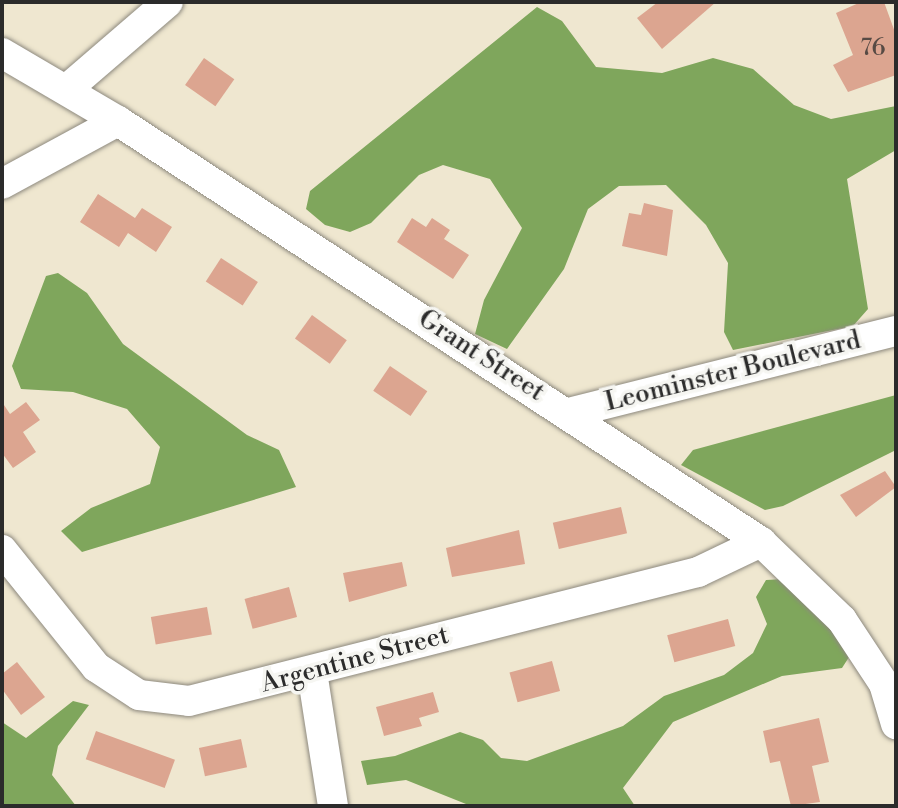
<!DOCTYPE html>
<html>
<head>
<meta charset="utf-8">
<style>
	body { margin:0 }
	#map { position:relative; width:898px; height:808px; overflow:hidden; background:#efe7d0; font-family:"Libre Bodoni",serif }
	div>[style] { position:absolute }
	.forest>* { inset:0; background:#7fa65c }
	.building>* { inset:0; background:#dca590; transform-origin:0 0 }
	.roads { filter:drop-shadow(0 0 2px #8d897e) drop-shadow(0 0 2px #8d897e) }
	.minor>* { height:30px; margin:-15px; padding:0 15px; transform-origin:15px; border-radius:15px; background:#fff }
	span { translate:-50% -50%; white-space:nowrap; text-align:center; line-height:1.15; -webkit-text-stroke:7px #f6f6f2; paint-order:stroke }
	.number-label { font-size:23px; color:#574a44 }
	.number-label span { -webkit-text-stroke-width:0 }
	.street-label { font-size:26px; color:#2b2b2b }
	.frame { position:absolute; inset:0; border:4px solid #2b2b2b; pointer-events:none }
</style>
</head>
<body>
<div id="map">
	<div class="forest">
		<i style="clip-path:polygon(537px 7px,562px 21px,596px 67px,662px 73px,713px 58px,753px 69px,794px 105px,831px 119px,896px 106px,896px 150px,847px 179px,868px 309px,853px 326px,733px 350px,724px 332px,728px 263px,706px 225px,666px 185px,619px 186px,588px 209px,564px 269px,507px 349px,475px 334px,484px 300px,522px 228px,490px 179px,443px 165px,419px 175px,371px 223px,350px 232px,325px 225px,306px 209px,310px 191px)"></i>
		<i style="clip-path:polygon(58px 273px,87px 293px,123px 344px,247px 435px,279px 450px,296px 487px,82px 552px,61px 531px,91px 508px,150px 484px,160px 447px,127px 409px,73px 392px,21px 389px,12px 366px,46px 276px)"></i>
		<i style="clip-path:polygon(896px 395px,896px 450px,783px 506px,765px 510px,681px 465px,693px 450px)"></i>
		<i style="clip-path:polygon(785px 579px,825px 612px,851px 654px,842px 668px,782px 676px,673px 722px,623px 788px,635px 806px,471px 806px,406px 780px,367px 785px,361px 761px,395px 756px,460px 732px,483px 740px,501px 758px,527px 761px,623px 726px,664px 696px,724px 675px,753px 653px,767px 624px,756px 597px,766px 580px)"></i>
		<i style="clip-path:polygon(73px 701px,89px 705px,58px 746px,52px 775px,76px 806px,2px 806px,2px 722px,26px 738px)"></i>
	</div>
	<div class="building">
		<i style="clip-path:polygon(658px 2px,716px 2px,662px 49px,637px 18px)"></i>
		<i style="clip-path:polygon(861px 2px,884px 2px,896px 35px,896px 75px,848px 92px,833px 65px,853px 55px,836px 13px)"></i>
		<i style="left:204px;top:58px;width:37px;height:33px;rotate:35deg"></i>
		<i style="clip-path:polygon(98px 194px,135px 218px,142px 208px,172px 227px,156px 252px,128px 233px,119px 247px,80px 222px)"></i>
		<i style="clip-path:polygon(644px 203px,673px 210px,667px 256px,622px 246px,629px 213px,641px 215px)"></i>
		<i style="clip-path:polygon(412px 218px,426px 227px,432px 218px,450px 230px,444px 239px,469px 255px,453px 279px,397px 242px)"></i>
		<i style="left:221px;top:258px;width:44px;height:28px;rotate:33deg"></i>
		<i style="left:312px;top:315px;width:43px;height:29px;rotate:36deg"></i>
		<i style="left:390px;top:366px;width:45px;height:30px;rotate:34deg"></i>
		<i style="clip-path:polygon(2px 402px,10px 414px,26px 402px,40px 420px,23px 432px,36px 452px,13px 468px,2px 453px)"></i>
		<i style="clip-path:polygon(885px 471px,896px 487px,856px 517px,840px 495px)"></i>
		<i style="left:621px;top:507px;width:27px;height:70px;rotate:77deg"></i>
		<i style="clip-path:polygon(519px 530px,525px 564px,452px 577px,446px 548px)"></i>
		<i style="clip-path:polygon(402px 562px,407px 586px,349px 602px,343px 573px)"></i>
		<i style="left:289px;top:587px;width:31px;height:46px;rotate:75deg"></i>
		<i style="left:207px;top:607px;width:28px;height:57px;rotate:80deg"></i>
		<i style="left:728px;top:619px;width:28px;height:63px;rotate:75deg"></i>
		<i style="left:552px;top:661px;width:31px;height:44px;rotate:75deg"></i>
		<i style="clip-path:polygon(17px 662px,45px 697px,21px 715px,2px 689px,2px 674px)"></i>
		<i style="clip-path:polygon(433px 692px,439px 712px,419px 718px,422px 726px,384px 736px,376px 707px)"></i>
		<i style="clip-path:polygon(819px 718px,829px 762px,812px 766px,820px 802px,791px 806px,780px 761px,770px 763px,763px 731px)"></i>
		<i style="left:96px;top:731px;width:84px;height:30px;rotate:20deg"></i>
		<i style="left:241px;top:739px;width:29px;height:43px;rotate:78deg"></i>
	</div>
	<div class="roads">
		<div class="minor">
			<i style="left:2px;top:53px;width:134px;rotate:30.4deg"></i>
			<i style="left:118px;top:121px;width:769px;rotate:33.21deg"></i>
			<i style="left:761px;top:542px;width:112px;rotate:43.9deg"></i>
			<i style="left:842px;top:620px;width:77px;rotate:56.7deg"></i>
			<i style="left:884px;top:684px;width:42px;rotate:73.3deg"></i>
			<i style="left:67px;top:89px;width:133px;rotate:-40.7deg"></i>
			<i style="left:2px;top:184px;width:132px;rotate:-28.5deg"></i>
			<i style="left:569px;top:413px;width:337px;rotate:-14.1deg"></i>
			<i style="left:2px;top:550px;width:150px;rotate:51.2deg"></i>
			<i style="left:96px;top:667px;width:51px;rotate:33.1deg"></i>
			<i style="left:139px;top:695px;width:50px;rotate:6.8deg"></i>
			<i style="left:189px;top:701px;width:525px;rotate:-14.22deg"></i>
			<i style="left:698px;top:572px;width:70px;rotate:-25.5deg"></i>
			<i style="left:312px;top:672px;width:136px;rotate:81.1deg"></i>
		</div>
	</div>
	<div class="number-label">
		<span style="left:873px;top:48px">76</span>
	</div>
	<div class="street-label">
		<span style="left:481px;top:356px;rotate:33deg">Grant Street</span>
		<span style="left:733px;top:372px;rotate:-14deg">Leominster Boulevard</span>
		<span style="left:355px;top:660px;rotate:-15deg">Argentine Street</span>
	</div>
	<div class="frame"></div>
</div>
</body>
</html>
